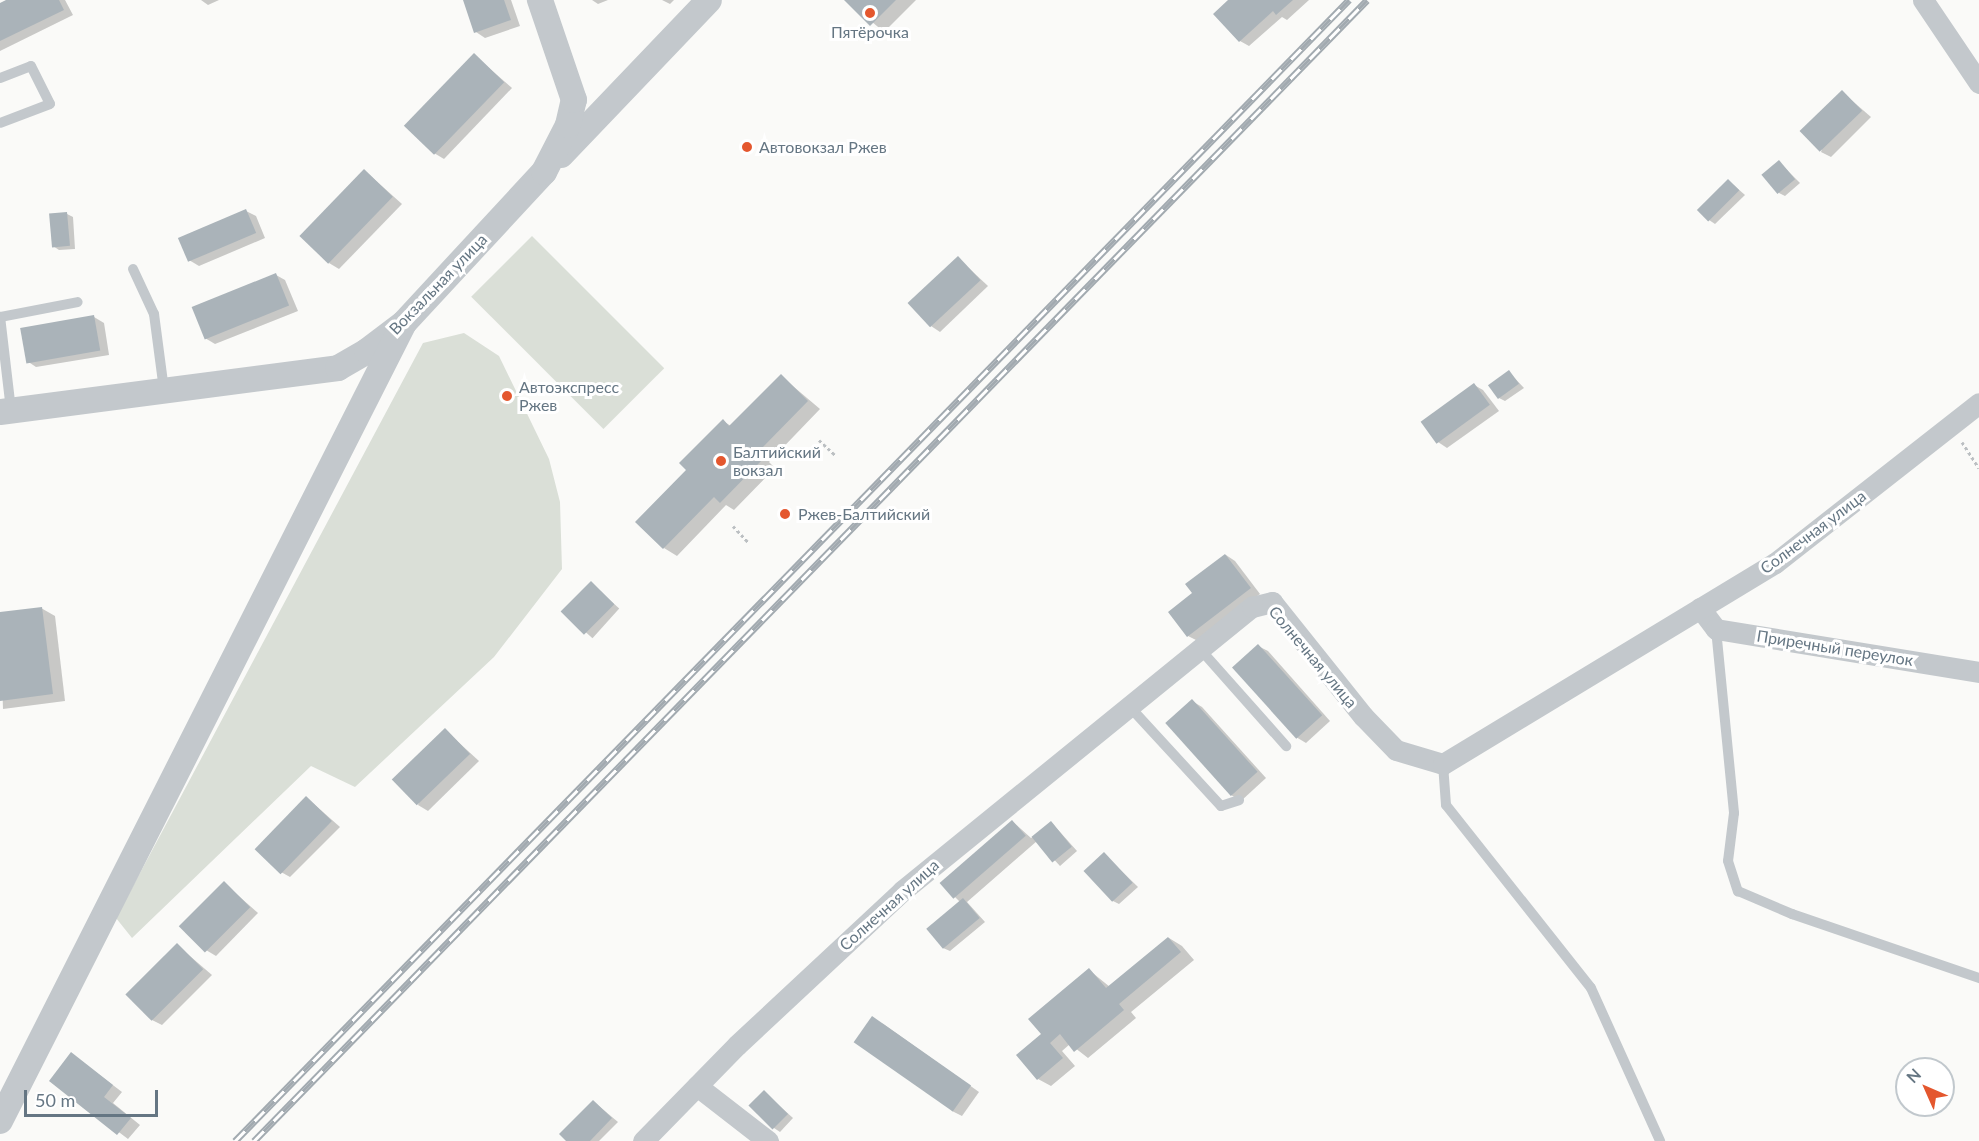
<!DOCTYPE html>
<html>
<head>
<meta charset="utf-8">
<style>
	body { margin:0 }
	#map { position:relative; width:1979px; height:1141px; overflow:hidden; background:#fafaf8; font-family:Lato,sans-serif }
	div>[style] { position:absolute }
	.green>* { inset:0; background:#dadfd7; transform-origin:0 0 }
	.shadow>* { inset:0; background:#0003; transform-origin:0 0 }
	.building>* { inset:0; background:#aab3b9; transform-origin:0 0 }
	.path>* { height:3px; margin-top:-1.5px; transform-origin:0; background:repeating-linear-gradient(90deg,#bbbfc2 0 3px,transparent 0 6px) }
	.service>* { height:10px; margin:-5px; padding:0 5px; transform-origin:5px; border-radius:5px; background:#c3c8cc }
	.minor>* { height:21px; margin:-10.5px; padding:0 10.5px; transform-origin:10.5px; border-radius:10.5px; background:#c3c8cc }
	.tertiary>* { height:26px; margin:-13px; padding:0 13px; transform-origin:13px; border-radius:13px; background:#c3c8cc }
	.rail>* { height:7px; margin-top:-3.5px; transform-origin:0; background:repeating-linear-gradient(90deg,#fff 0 14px,#a2aab0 0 28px); box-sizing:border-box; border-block:2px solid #a2aab0 }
	.dots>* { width:16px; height:16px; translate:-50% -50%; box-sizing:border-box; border:3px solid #fff; border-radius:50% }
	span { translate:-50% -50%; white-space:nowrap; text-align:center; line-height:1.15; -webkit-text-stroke:6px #fff; paint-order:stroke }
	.poi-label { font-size:16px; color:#657683 }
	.left { translate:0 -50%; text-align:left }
	.street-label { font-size:16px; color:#657683 }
	.north { position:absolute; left:1895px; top:1057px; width:60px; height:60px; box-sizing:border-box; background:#fff; border:2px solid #c1c8cd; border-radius:50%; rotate:315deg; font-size:16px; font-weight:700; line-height:24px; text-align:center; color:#657683 }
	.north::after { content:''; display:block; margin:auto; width:21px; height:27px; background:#e4572e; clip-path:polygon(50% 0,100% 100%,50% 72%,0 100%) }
	.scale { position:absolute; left:24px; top:1090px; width:134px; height:27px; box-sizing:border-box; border:3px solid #657683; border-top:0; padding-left:8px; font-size:18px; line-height:21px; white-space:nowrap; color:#657683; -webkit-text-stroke:4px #fff; paint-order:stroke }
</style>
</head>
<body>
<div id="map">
	<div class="green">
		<i style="left:532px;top:236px;width:187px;height:86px;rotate:45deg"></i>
		<i style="clip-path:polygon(464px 333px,499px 356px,549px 459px,560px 502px,562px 569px,494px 657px,355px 787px,311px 766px,132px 938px,116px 918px,423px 343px)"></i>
	</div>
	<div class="shadow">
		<i style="clip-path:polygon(10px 0,65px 0,73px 15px,0 51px,0 5px)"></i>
		<i style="clip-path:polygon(201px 0,219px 0,208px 5px)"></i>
		<i style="clip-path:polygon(465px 0,511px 0,520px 26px,485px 38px,476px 32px)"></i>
		<i style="clip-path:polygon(592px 0,608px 0,598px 4px)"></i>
		<i style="clip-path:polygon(662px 0,674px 0,670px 4px)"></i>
		<i style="clip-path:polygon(846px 0,916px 0,884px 32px)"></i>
		<i style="clip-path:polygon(1230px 0,1309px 0,1287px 20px,1282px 17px,1249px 46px,1240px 41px)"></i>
		<i style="clip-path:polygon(474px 55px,512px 88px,444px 159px,434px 153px)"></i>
		<i style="clip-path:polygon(1842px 92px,1871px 117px,1831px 157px,1821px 152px)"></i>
		<i style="clip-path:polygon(1779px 162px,1800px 183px,1785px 196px,1779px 193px)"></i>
		<i style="clip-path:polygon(365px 171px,402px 204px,339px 269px,329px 263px)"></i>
		<i style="clip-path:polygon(1729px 181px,1745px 195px,1715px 224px,1709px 220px)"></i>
		<i style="clip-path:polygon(246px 211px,256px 216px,265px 238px,199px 266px,189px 260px)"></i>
		<i style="clip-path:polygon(67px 214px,73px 217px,75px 249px,59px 250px,53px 246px)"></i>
		<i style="clip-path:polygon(958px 258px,988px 286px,940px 332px,931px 326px)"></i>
		<i style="clip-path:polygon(276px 275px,285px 280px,298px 311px,215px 344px,205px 338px)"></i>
		<i style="clip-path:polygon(94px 317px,104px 323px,109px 355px,36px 367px,27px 361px)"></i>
		<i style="clip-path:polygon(1509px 372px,1524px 388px,1505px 401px,1499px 398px)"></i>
		<i style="clip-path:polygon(781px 376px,820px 409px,769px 462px,775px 468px,734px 510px,726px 505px,677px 556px,664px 548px,688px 470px,723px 421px,731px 426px)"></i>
		<i style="clip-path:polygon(1474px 385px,1483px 390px,1499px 411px,1447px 448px,1438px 442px)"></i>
		<i style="clip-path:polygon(1226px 555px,1235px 561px,1260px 594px,1198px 641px,1188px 636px,1194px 594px)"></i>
		<i style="left:591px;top:583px;width:38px;height:40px;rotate:42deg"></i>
		<i style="clip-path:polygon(41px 608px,55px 616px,65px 701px,3px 709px,0 614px)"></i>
		<i style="clip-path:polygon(1258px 646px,1268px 651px,1330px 721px,1306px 743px,1296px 737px,1234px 667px)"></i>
		<i style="clip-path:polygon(1192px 701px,1202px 707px,1266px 778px,1241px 801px,1231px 795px,1167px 723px)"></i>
		<i style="clip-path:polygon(445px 730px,479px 761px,428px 811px,418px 805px)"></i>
		<i style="clip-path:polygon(307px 798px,340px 827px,290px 877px,281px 872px)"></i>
		<i style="clip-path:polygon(1012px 821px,1031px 838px,1052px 823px,1077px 851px,1060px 866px,1037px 841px,967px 902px,985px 922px,950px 951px,943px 948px,960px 902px,941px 883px)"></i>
		<i style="clip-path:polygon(1104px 854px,1138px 887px,1119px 904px,1113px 901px)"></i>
		<i style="clip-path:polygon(224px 883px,258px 913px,216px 956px,206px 950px)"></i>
		<i style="clip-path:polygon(1169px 938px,1182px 946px,1194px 960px,1131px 1012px,1136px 1018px,1088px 1058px,1070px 1044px,1062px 1051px,1075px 1066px,1051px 1086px,1038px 1079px,1043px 1035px,1089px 970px,1110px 987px)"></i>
		<i style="clip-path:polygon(177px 945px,212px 975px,162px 1025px,152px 1020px)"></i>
		<i style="clip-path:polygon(882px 1023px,979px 1092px,962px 1116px,952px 1111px)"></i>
		<i style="clip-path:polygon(72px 1054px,122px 1092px,113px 1103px,140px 1125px,128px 1139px,51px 1081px)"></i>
		<i style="clip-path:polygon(764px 1092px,793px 1118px,780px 1132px,774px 1128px)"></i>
		<i style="clip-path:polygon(594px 1102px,618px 1122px,599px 1141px,568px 1141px)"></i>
	</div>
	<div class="building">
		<i style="clip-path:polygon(6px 0,59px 0,64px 10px,0 41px,0 3px)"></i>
		<i style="clip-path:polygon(463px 0,504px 0,511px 20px,474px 33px)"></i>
		<i style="clip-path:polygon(844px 0,896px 0,870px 26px)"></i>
		<i style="clip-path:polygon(1228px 0,1293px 0,1276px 15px,1273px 11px,1239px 42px,1213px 14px)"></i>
		<i style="left:474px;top:53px;width:42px;height:101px;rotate:44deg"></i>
		<i style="left:1842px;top:90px;width:29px;height:59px;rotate:46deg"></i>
		<i style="left:1779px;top:160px;width:25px;height:23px;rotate:50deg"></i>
		<i style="left:364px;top:169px;width:40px;height:93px;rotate:44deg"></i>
		<i style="left:1728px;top:179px;width:16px;height:44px;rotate:45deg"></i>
		<i style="left:246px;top:209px;width:26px;height:74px;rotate:67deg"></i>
		<i style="left:67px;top:212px;width:34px;height:18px;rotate:85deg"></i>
		<i style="left:958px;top:256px;width:33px;height:69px;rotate:47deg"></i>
		<i style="left:276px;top:273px;width:35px;height:91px;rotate:68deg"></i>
		<i style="left:94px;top:315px;width:36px;height:75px;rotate:80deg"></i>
		<i style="left:1509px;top:370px;width:17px;height:26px;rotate:54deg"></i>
		<i style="clip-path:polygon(781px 374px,808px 401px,757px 453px,763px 459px,720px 503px,714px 497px,663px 549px,635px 522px,686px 470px,679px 463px,723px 419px,729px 426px)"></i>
		<i style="left:1474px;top:383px;width:27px;height:66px;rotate:54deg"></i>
		<i style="clip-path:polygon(1225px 554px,1251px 588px,1187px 637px,1168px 612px,1192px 593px,1185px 584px)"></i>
		<i style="left:591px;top:581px;width:33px;height:43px;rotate:45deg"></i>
		<i style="clip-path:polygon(42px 607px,53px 694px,0 701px,0 612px)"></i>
		<i style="left:1258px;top:644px;width:96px;height:35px;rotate:48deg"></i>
		<i style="left:1192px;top:699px;width:98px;height:36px;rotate:48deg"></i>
		<i style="left:445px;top:728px;width:36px;height:74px;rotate:46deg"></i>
		<i style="left:306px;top:796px;width:36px;height:74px;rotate:44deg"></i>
		<i style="left:1012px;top:820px;width:21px;height:96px;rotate:49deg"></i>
		<i style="left:1051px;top:821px;width:33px;height:25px;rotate:51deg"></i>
		<i style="left:1104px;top:852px;width:42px;height:28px;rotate:47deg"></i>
		<i style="left:224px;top:881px;width:37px;height:64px;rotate:45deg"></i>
		<i style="left:963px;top:898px;width:26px;height:48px;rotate:50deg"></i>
		<i style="clip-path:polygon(1168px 937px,1181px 952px,1119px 1004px,1124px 1010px,1074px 1052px,1060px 1034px,1050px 1043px,1063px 1058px,1037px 1080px,1016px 1055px,1041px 1034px,1028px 1019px,1089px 968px,1106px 988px)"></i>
		<i style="left:177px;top:943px;width:37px;height:73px;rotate:45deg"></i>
		<i style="left:872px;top:1016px;width:121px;height:32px;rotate:35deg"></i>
		<i style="clip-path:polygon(71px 1052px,113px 1085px,104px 1097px,131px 1118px,117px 1135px,49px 1081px)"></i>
		<i style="left:764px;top:1090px;width:34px;height:22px;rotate:45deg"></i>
		<i style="clip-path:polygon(593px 1100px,612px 1118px,590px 1141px,566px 1141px,559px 1134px)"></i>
	</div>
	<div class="path">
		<i style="left:819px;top:440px;width:22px;rotate:43deg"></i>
		<i style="left:1962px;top:442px;width:31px;rotate:57deg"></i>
		<i style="left:733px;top:526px;width:22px;rotate:47deg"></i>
	</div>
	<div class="service">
		<i style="left:0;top:78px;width:33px;rotate:-21deg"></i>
		<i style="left:31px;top:66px;width:42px;rotate:63.4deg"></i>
		<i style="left:50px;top:104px;width:53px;rotate:159.2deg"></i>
		<i style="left:133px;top:269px;width:50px;rotate:65deg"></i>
		<i style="left:154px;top:314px;width:77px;rotate:82.5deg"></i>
		<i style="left:11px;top:410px;width:94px;rotate:-96.7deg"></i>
		<i style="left:0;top:317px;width:79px;rotate:-10.9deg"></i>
		<i style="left:1716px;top:629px;width:185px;rotate:84.4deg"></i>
		<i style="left:1734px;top:813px;width:48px;rotate:97.1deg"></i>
		<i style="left:1728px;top:861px;width:32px;rotate:72deg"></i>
		<i style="left:1738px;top:891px;width:59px;rotate:23.1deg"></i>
		<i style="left:1792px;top:914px;width:198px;rotate:18.9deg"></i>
		<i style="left:1200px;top:649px;width:130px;rotate:48.4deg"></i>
		<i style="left:1129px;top:706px;width:136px;rotate:47.4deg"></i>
		<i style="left:1221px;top:806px;width:19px;rotate:-18deg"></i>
		<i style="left:1443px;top:764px;width:41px;rotate:85.8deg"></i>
		<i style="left:1446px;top:805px;width:233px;rotate:51.6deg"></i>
		<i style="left:1591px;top:988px;width:168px;rotate:65.7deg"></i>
	</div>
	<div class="minor">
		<i style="left:1923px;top:0;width:100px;rotate:56deg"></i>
		<i style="left:1700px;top:608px;width:26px;rotate:53deg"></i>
		<i style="left:1716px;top:629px;width:266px;rotate:9.3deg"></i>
		<i style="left:697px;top:1086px;width:90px;rotate:37.8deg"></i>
		<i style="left:643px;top:1141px;width:134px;rotate:-45.6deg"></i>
		<i style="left:737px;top:1045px;width:226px;rotate:-43deg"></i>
		<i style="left:902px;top:891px;width:451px;rotate:-39.1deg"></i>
		<i style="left:1252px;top:607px;width:21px;rotate:-14deg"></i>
		<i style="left:1272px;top:602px;width:146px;rotate:51.4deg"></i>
		<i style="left:1363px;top:716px;width:47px;rotate:45.9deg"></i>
		<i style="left:1396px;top:750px;width:49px;rotate:16.6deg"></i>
		<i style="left:1443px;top:764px;width:388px;rotate:-31.2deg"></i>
		<i style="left:1775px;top:563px;width:259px;rotate:-38.1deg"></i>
	</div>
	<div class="tertiary">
		<i style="left:561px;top:155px;width:214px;rotate:-46.3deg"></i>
		<i style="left:0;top:412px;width:341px;rotate:-7.4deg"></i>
		<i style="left:338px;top:368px;width:34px;rotate:-30deg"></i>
		<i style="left:367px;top:351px;width:46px;rotate:-37.1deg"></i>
		<i style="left:404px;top:323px;width:206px;rotate:-47.2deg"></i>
		<i style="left:544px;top:172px;width:53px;rotate:-62.9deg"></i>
		<i style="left:568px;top:125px;width:26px;rotate:-77deg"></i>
		<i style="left:574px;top:100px;width:106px;rotate:-108.8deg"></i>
		<i style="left:0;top:1121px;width:894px;rotate:-63.15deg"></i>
	</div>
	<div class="rail">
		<i style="left:235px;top:1141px;width:1595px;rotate:-45.69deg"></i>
		<i style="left:254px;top:1141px;width:1594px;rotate:-45.71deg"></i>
	</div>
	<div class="dots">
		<i style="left:870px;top:13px;background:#e4572e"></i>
		<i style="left:747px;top:147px;background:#e4572e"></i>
		<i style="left:507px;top:396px;background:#e4572e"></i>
		<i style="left:721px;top:461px;background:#e4572e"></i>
		<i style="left:785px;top:514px;background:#e4572e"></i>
	</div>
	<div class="poi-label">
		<span style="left:870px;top:32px">Пятёрочка</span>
		<span class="left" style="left:759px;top:147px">Автовокзал Ржев</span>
		<span class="left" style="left:519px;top:396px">Автоэкспресс<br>Ржев</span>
		<span class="left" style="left:733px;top:461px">Балтийский<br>вокзал</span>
		<span class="left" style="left:798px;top:514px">Ржев-Балтийский</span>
	</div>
	<div class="street-label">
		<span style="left:438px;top:284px;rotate:-46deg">Вокзальная улица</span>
		<span style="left:1813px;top:532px;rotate:-37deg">Солнечная улица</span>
		<span style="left:1835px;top:648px;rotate:9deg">Приречный переулок</span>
		<span style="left:1313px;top:657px;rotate:50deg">Солнечная улица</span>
		<span style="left:889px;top:905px;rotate:-42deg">Солнечная улица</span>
	</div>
	<div class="north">N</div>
	<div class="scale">50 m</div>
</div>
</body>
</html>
